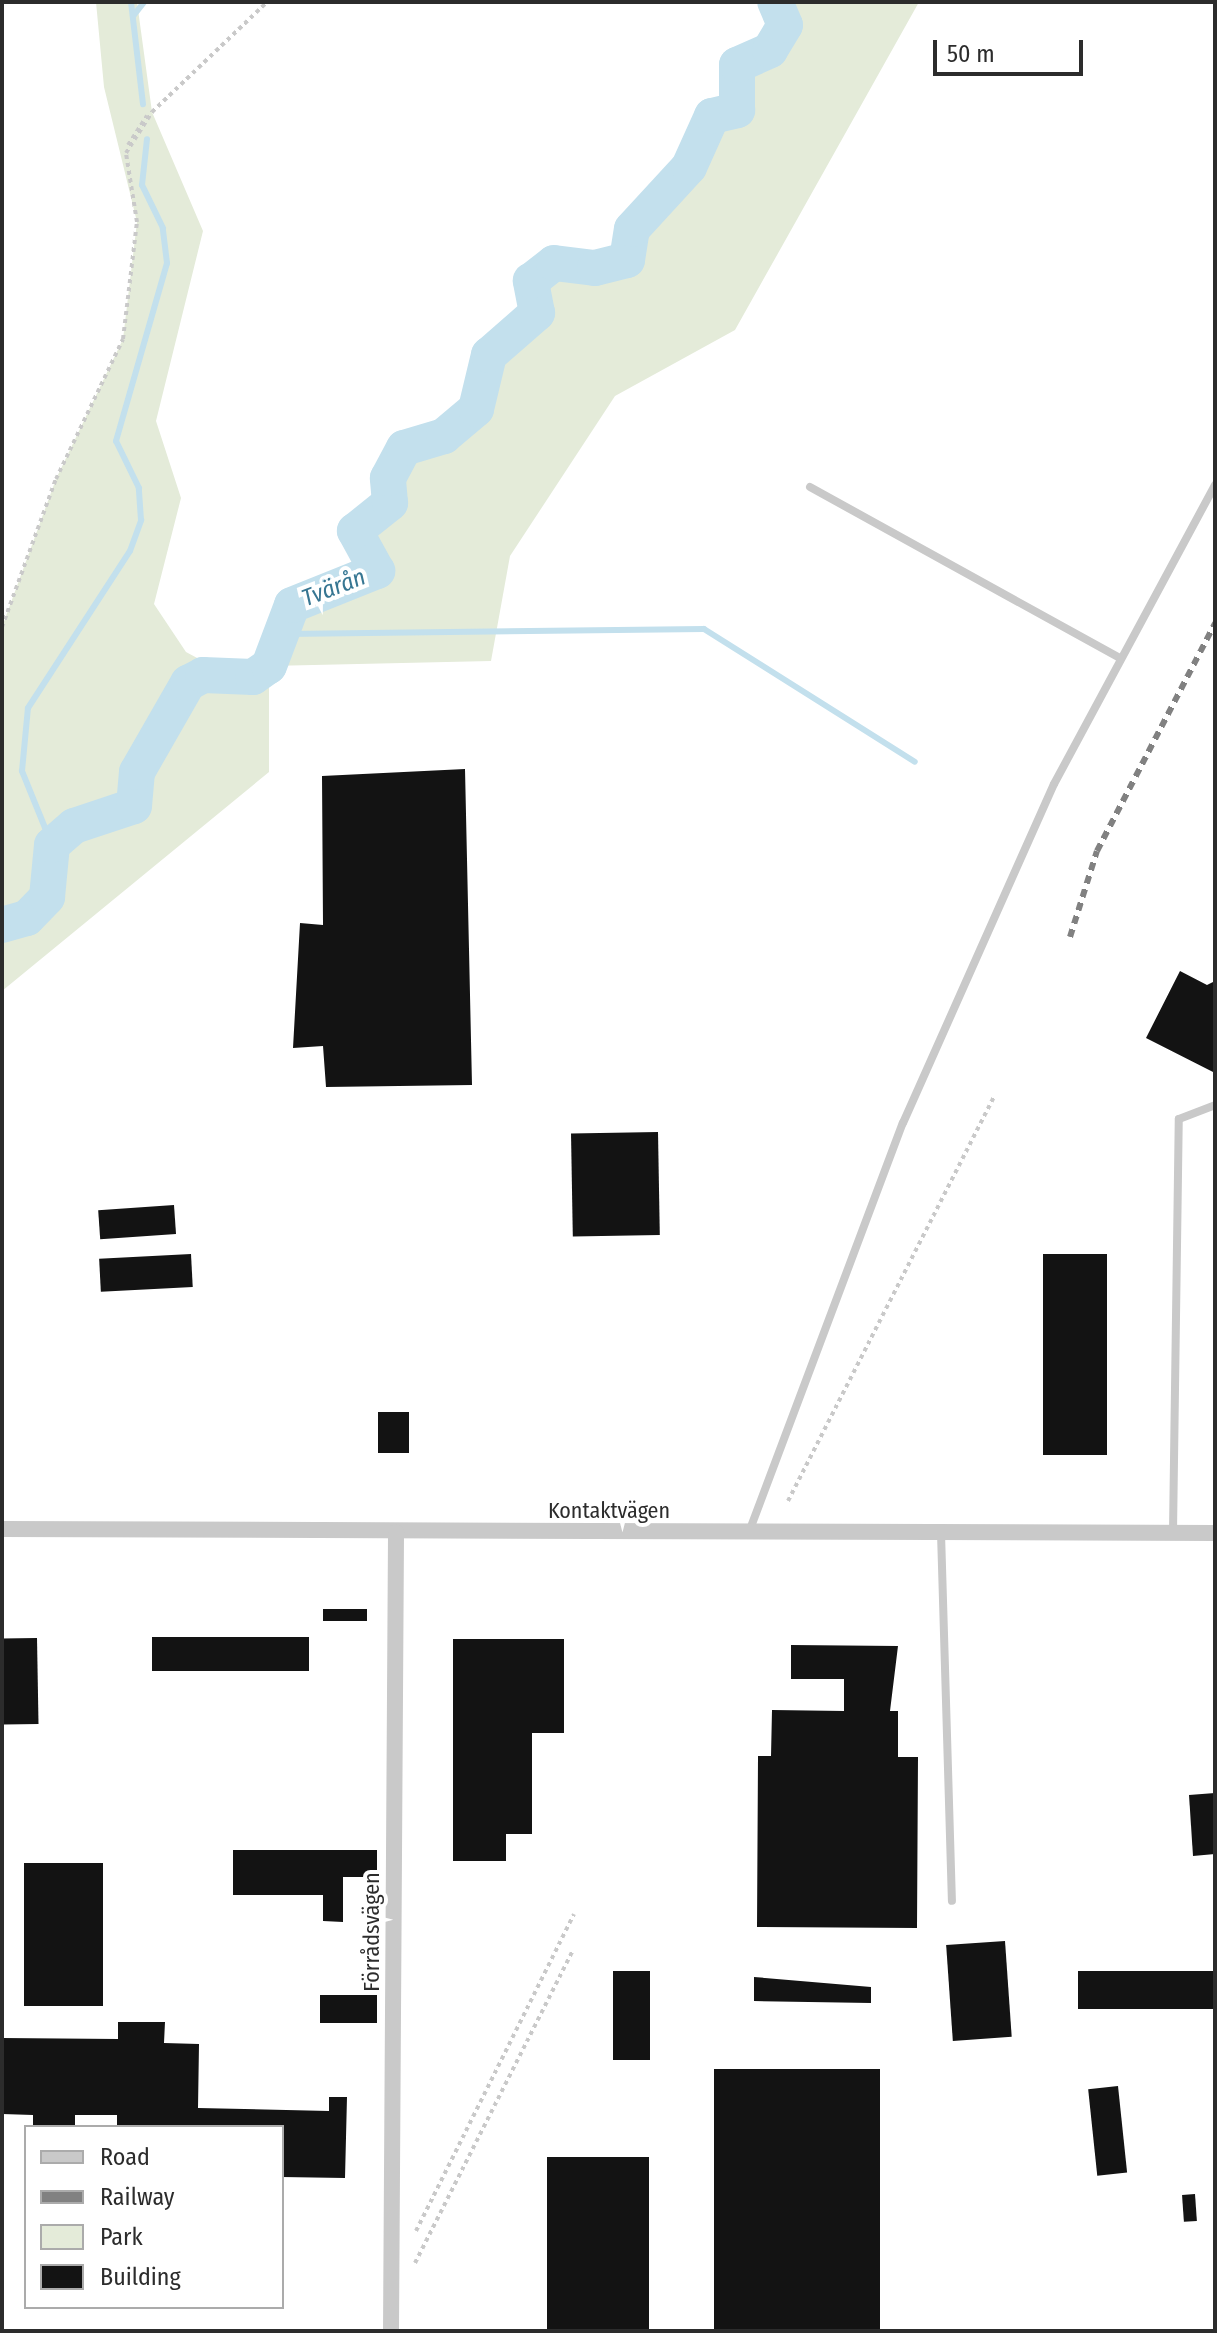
<!DOCTYPE html>
<html>
<head>
<meta charset="utf-8">
<style>
	body { margin:0 }
	#map { position:relative; width:1217px; height:2333px; overflow:hidden; background:#fff; font-family:"Fira Sans Condensed",sans-serif }
	div>[style] { position:absolute }
	.green>* { inset:0; background:#e4ebd9 }
	.stream>* { height:6px; margin:-3px; padding:0 3px; transform-origin:3px; border-radius:3px; background:#c3e0ed }
	.river>* { height:36px; margin:-18px; padding:0 18px; transform-origin:18px; border-radius:18px; background:#c3e0ed }
	.building>* { inset:0; background:#131313; transform-origin:0 0 }
	.path>* { height:4px; margin-top:-2px; transform-origin:0; background:repeating-linear-gradient(90deg,#c9c9c9 0 4px,transparent 0 8px) }
	.service>* { height:8px; margin:-4px; padding:0 4px; transform-origin:4px; border-radius:4px; background:#c9c9c9 }
	.minor>* { height:16px; margin:-8px; padding:0 8px; transform-origin:8px; border-radius:8px; background:#c9c9c9 }
	.rail>* { height:6px; margin-top:-3px; transform-origin:0; background:repeating-linear-gradient(90deg,#818181 0 8px,transparent 0 14px) }
	span { translate:-50% -50%; white-space:nowrap; text-align:center; line-height:1.15; -webkit-text-stroke:8px #fff; paint-order:stroke }
	.street-label { font-size:22px; color:#2c2c2c }
	.water-label { font-size:24px; color:#377692; font-style:italic }
	.frame { position:absolute; inset:0; border:4px solid #2c2c2c; pointer-events:none }
	.legend { position:absolute; left:24px; top:2125px; width:260px; height:184px; box-sizing:border-box; background:#fff; border:2px solid #ababab; margin:0; padding:10px 14px; list-style:none; font-size:24px; color:#2c2c2c }
	.legend li { display:flex; align-items:center; gap:16px; height:40px }
	.legend b { width:40px; border:2px solid #ababab }
	.scale { position:absolute; left:933px; top:40px; width:150px; height:36px; box-sizing:border-box; border:4px solid #2c2c2c; border-top:0; padding-left:10px; font-size:24px; line-height:28px; white-space:nowrap; color:#2c2c2c; -webkit-text-stroke:6px #fff; paint-order:stroke }
</style>
</head>
<body>
<div id="map">
	<div class="green">
		<i style="clip-path:polygon(96px 2px,137px 2px,152px 112px,203px 231px,156px 421px,181px 498px,154px 604px,186px 652px,227px 674px,253px 677px,269px 666px,292px 605px,377px 572px,355px 531px,389px 503px,388px 478px,404px 448px,444px 436px,476px 409px,489px 355px,537px 313px,531px 281px,554px 263px,595px 268px,627px 260px,632px 229px,689px 167px,712px 116px,737px 110px,737px 65px,770px 50px,785px 26px,775px 2px,919px 2px,735px 330px,615px 396px,510px 556px,491px 661px,269px 666px,269px 772px,2px 991px,2px 627px,56px 479px,123px 339px,137px 222px,104px 87px)"></i>
	</div>
	<div class="stream">
		<i style="left:131px;top:2px;width:103px;rotate:83.3deg"></i>
		<i style="left:134px;top:15px;width:16px;rotate:-52deg"></i>
		<i style="left:286px;top:634px;width:418px;rotate:-0.7deg"></i>
		<i style="left:704px;top:629px;width:249px;rotate:32.2deg"></i>
		<i style="left:52px;top:845px;width:80px;rotate:-112.1deg"></i>
		<i style="left:22px;top:771px;width:63px;rotate:-84.6deg"></i>
		<i style="left:28px;top:708px;width:187px;rotate:-57deg"></i>
		<i style="left:130px;top:551px;width:33px;rotate:-70deg"></i>
		<i style="left:141px;top:520px;width:32px;rotate:-94deg"></i>
		<i style="left:139px;top:488px;width:52px;rotate:-116.1deg"></i>
		<i style="left:116px;top:441px;width:185px;rotate:-74deg"></i>
		<i style="left:167px;top:263px;width:35px;rotate:-97deg"></i>
		<i style="left:163px;top:228px;width:48px;rotate:-116deg"></i>
		<i style="left:142px;top:185px;width:46px;rotate:-83.8deg"></i>
	</div>
	<div class="river">
		<i style="left:2px;top:925px;width:26px;rotate:-16deg"></i>
		<i style="left:27px;top:918px;width:29px;rotate:-46deg"></i>
		<i style="left:47px;top:897px;width:52px;rotate:-84.5deg"></i>
		<i style="left:52px;top:845px;width:29px;rotate:-41deg"></i>
		<i style="left:74px;top:826px;width:63px;rotate:-18.4deg"></i>
		<i style="left:134px;top:806px;width:34px;rotate:-85deg"></i>
		<i style="left:137px;top:772px;width:103px;rotate:-60.2deg"></i>
		<i style="left:188px;top:683px;width:17px;rotate:-28deg"></i>
		<i style="left:203px;top:675px;width:50px;rotate:2.3deg"></i>
		<i style="left:253px;top:677px;width:19px;rotate:-35deg"></i>
		<i style="left:269px;top:666px;width:65px;rotate:-69.3deg"></i>
		<i style="left:292px;top:605px;width:92px;rotate:-21.8deg"></i>
		<i style="left:377px;top:571px;width:46px;rotate:-118.8deg"></i>
		<i style="left:355px;top:531px;width:45px;rotate:-38.7deg"></i>
		<i style="left:390px;top:503px;width:25px;rotate:-95deg"></i>
		<i style="left:388px;top:478px;width:34px;rotate:-62deg"></i>
		<i style="left:404px;top:448px;width:42px;rotate:-16.7deg"></i>
		<i style="left:444px;top:436px;width:42px;rotate:-40.2deg"></i>
		<i style="left:476px;top:409px;width:56px;rotate:-76.5deg"></i>
		<i style="left:489px;top:355px;width:64px;rotate:-41.2deg"></i>
		<i style="left:537px;top:313px;width:33px;rotate:-101deg"></i>
		<i style="left:531px;top:281px;width:29px;rotate:-38deg"></i>
		<i style="left:554px;top:263px;width:41px;rotate:7deg"></i>
		<i style="left:595px;top:268px;width:33px;rotate:-14deg"></i>
		<i style="left:627px;top:260px;width:31px;rotate:-81deg"></i>
		<i style="left:632px;top:229px;width:84px;rotate:-47.4deg"></i>
		<i style="left:689px;top:167px;width:56px;rotate:-65.7deg"></i>
		<i style="left:712px;top:116px;width:26px;rotate:-13deg"></i>
		<i style="left:737px;top:110px;width:45px;rotate:-90deg"></i>
		<i style="left:737px;top:65px;width:36px;rotate:-24deg"></i>
		<i style="left:770px;top:50px;width:29px;rotate:-59deg"></i>
		<i style="left:785px;top:25px;width:25px;rotate:-113deg"></i>
	</div>
	<div class="building">
		<i style="clip-path:polygon(465px 769px,472px 1085px,326px 1087px,323px 1046px,293px 1048px,300px 923px,323px 925px,322px 776px)"></i>
		<i style="clip-path:polygon(1180px 971px,1207px 985px,1215px 981px,1215px 1073px,1146px 1038px)"></i>
		<i style="left:658px;top:1132px;width:103px;height:87px;rotate:89deg"></i>
		<i style="left:174px;top:1205px;width:29px;height:76px;rotate:86deg"></i>
		<i style="left:191px;top:1254px;width:33px;height:92px;rotate:87deg"></i>
		<i style="left:1043px;top:1254px;width:64px;height:201px"></i>
		<i style="left:378px;top:1412px;width:31px;height:41px"></i>
		<i style="left:323px;top:1609px;width:44px;height:12px"></i>
		<i style="left:152px;top:1637px;width:157px;height:34px"></i>
		<i style="left:37px;top:1638px;width:86px;height:35px;rotate:89deg"></i>
		<i style="clip-path:polygon(453px 1639px,564px 1639px,564px 1733px,532px 1733px,532px 1834px,506px 1834px,506px 1861px,453px 1861px)"></i>
		<i style="clip-path:polygon(791px 1645px,898px 1646px,890px 1711px,898px 1711px,898px 1757px,918px 1757px,917px 1928px,757px 1927px,758px 1756px,771px 1756px,772px 1710px,844px 1711px,844px 1679px,791px 1679px)"></i>
		<i style="clip-path:polygon(1215px 1793px,1215px 1854px,1193px 1856px,1189px 1795px)"></i>
		<i style="clip-path:polygon(233px 1850px,377px 1850px,377px 1877px,343px 1877px,343px 1922px,323px 1921px,323px 1895px,233px 1895px)"></i>
		<i style="left:24px;top:1863px;width:79px;height:143px"></i>
		<i style="left:1005px;top:1941px;width:96px;height:59px;rotate:86deg"></i>
		<i style="left:613px;top:1971px;width:37px;height:89px"></i>
		<i style="left:1215px;top:1971px;width:38px;height:137px;rotate:90deg"></i>
		<i style="clip-path:polygon(754px 1977px,871px 1987px,871px 2003px,754px 2001px)"></i>
		<i style="left:377px;top:1995px;width:28px;height:57px;rotate:90deg"></i>
		<i style="clip-path:polygon(118px 2022px,165px 2022px,164px 2043px,199px 2044px,198px 2108px,329px 2111px,329px 2097px,347px 2097px,345px 2178px,282px 2177px,282px 2127px,117px 2127px,117px 2115px,75px 2115px,75px 2127px,33px 2127px,33px 2115px,2px 2114px,2px 2038px,118px 2039px)"></i>
		<i style="left:714px;top:2069px;width:166px;height:262px"></i>
		<i style="left:1118px;top:2086px;width:87px;height:30px;rotate:84deg"></i>
		<i style="left:547px;top:2157px;width:102px;height:174px"></i>
		<i style="left:1195px;top:2194px;width:27px;height:13px;rotate:86deg"></i>
	</div>
	<div class="path">
		<i style="left:128px;top:145px;width:35px;rotate:-57deg"></i>
		<i style="left:2px;top:627px;width:158px;rotate:-70deg"></i>
		<i style="left:56px;top:479px;width:155px;rotate:-64.4deg"></i>
		<i style="left:123px;top:339px;width:118px;rotate:-83.2deg"></i>
		<i style="left:137px;top:222px;width:70px;rotate:-99.1deg"></i>
		<i style="left:126px;top:153px;width:49px;rotate:-57.6deg"></i>
		<i style="left:152px;top:112px;width:159px;rotate:-43.7deg"></i>
		<i style="left:788px;top:1501px;width:454px;rotate:-63deg"></i>
		<i style="left:416px;top:2231px;width:354px;rotate:-63.5deg"></i>
		<i style="left:415px;top:2263px;width:351px;rotate:-63.2deg"></i>
	</div>
	<div class="service">
		<i style="left:810px;top:487px;width:355px;rotate:28.9deg"></i>
		<i style="left:749px;top:1532px;width:437px;rotate:-69.4deg"></i>
		<i style="left:903px;top:1123px;width:371px;rotate:-66deg"></i>
		<i style="left:1054px;top:784px;width:340px;rotate:-61.7deg"></i>
		<i style="left:1173px;top:1532px;width:413px;rotate:-89.2deg"></i>
		<i style="left:1179px;top:1119px;width:39px;rotate:-21deg"></i>
		<i style="left:941px;top:1533px;width:368px;rotate:88.3deg"></i>
	</div>
	<div class="minor">
		<i style="left:2px;top:1529px;width:1213px;rotate:0.19deg"></i>
		<i style="left:391px;top:2331px;width:799px;rotate:-89.64deg"></i>
	</div>
	<div class="rail">
		<i style="left:1070px;top:937px;width:90px;rotate:-72.6deg"></i>
		<i style="left:1097px;top:851px;width:257px;rotate:-62.6deg"></i>
	</div>
	<div class="street-label">
		<span style="left:609px;top:1511px">Kontaktvägen</span>
		<span style="left:372px;top:1932px;rotate:-90deg">Förrådsvägen</span>
	</div>
	<div class="water-label">
		<span style="left:334px;top:588px;rotate:-21deg">Tvärån</span>
	</div>
	<div class="frame"></div>
	<ul class="legend">
	<li><b style="height:10px;background:#c9c9c9"></b>Road</li>
	<li><b style="height:10px;background:#818181"></b>Railway</li>
	<li><b style="height:22px;background:#e4ebd9"></b>Park</li>
	<li><b style="height:22px;background:#131313"></b>Building</li>
	</ul>
	<div class="scale">50 m</div>
</div>
</body>
</html>
